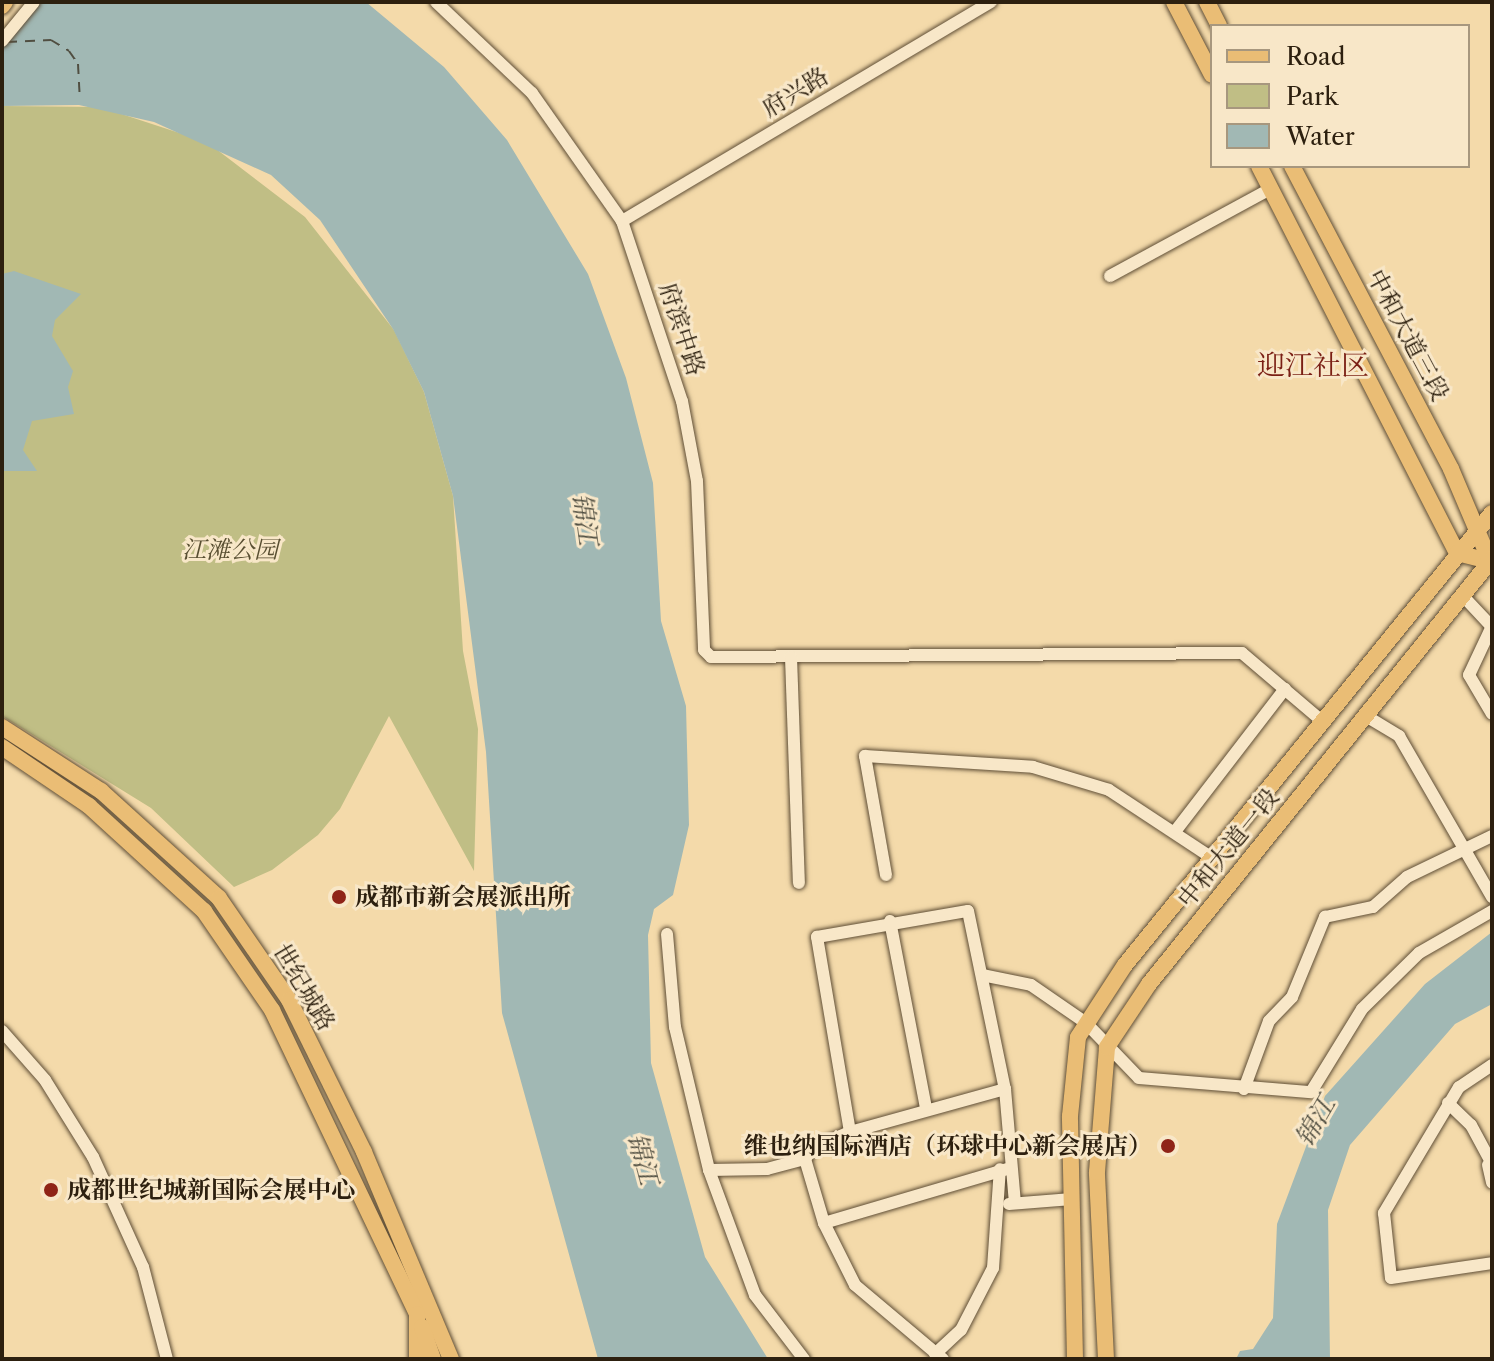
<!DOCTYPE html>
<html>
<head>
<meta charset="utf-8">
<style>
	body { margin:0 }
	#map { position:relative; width:1494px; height:1361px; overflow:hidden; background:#f4daaa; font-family:"Libre Caslon Text","Noto Serif SC",serif }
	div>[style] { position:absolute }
	.green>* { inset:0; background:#c0be85 }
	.water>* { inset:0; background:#a1b8b4 }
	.pier>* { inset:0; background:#f4daaa }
	.ferry>* { height:2px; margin-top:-1px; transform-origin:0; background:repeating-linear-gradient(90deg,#504e41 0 10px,transparent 0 18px) }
	.roads { filter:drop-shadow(0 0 2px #5f4e36) drop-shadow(0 0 2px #5f4e36) }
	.minor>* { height:12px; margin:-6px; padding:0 6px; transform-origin:6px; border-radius:6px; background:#f8e7c8 }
	.major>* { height:16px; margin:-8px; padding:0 8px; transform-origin:8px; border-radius:8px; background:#eabd75 }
	.dots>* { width:22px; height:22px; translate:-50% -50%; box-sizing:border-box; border:4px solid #f8e7c8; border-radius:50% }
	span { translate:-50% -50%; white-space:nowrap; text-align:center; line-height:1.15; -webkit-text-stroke:6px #f8e7c8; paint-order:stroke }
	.street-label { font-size:24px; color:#2d200f }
	.park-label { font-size:24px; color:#594f32; font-style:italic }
	.poi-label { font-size:24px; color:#2d200f; font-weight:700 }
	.left { translate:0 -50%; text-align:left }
	.right { translate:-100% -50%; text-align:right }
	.water-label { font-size:26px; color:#504e41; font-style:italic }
	.quarter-label { font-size:28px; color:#7a1f14 }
	.frame { position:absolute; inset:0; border:4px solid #2d200f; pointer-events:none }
	.legend { position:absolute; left:1210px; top:24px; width:260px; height:144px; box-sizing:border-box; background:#f8e7c8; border:2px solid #a7977e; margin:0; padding:10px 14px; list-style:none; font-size:24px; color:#2d200f }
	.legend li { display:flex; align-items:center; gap:16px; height:40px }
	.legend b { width:40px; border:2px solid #a7977e }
</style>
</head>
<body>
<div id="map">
	<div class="green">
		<i style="clip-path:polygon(2px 106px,100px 107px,207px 142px,305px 217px,394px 330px,424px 392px,453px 496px,463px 651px,478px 729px,474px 871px,389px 716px,340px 809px,318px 835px,272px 870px,234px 887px,151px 808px,2px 716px)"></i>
	</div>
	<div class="water">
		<i style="clip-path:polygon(2px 2px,366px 2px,444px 67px,507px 140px,588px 274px,626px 378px,653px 483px,661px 621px,686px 706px,689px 825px,673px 895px,654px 909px,648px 935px,651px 1063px,705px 1257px,768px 1359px,598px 1359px,502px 1013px,486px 752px,453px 496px,424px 392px,393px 329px,320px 220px,271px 175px,154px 122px,79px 105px,2px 106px)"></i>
		<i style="clip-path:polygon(14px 271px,81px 294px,55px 320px,52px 336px,73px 371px,68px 387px,74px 414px,32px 421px,23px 450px,37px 471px,2px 471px,2px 274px)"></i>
		<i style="clip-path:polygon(1492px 932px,1492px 1004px,1455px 1024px,1350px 1145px,1328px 1210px,1330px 1359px,1236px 1359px,1240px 1351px,1253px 1349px,1273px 1318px,1277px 1224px,1325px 1096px,1425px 984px)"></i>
	</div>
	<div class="pier">
		<i style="clip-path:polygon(2px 2px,40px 2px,2px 48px)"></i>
	</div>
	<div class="ferry">
		<i style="left:7px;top:42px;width:44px;rotate:-2.6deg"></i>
		<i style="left:51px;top:40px;width:21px;rotate:31deg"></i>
		<i style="left:69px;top:51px;width:16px;rotate:55deg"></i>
		<i style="left:78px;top:64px;width:35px;rotate:87deg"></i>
	</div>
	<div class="roads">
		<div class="minor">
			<i style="left:436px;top:2px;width:132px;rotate:43.5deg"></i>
			<i style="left:532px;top:93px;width:156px;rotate:54.9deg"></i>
			<i style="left:622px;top:221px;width:190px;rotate:71.6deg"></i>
			<i style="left:682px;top:401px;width:81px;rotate:79.4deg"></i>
			<i style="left:697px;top:481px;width:169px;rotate:87.6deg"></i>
			<i style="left:704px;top:650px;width:10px;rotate:45deg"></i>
			<i style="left:711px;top:657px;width:531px;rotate:-0.43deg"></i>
			<i style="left:1242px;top:653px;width:105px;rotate:40.4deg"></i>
			<i style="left:2px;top:41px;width:50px;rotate:-50.6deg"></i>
			<i style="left:622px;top:221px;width:429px;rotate:-30.7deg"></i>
			<i style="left:1110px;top:276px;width:182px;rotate:-28.5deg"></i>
			<i style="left:1463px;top:596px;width:42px;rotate:46.9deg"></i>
			<i style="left:1492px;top:626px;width:54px;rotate:115.1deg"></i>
			<i style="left:1469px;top:675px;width:45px;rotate:59.5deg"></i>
			<i style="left:791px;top:657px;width:226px;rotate:88deg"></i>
			<i style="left:1366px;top:716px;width:39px;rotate:31deg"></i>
			<i style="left:1399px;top:736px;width:186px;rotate:60deg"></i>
			<i style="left:1177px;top:829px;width:177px;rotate:-52.4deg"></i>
			<i style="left:886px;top:875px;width:121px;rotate:-100deg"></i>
			<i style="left:865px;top:756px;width:168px;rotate:3.7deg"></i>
			<i style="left:1033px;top:767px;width:79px;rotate:16.8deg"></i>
			<i style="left:1109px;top:790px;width:123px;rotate:33.4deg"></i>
			<i style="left:890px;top:921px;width:190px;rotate:79.1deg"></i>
			<i style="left:667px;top:934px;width:93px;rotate:85.1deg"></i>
			<i style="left:675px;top:1027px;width:147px;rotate:76.6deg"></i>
			<i style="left:709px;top:1170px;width:133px;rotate:69.8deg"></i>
			<i style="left:755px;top:1295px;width:81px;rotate:52.6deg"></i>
			<i style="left:982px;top:975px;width:50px;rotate:11.5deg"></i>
			<i style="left:1031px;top:985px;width:67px;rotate:34.6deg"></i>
			<i style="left:1086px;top:1023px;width:76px;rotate:46.1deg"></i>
			<i style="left:1139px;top:1078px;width:173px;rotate:4.7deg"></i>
			<i style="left:1311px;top:1092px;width:97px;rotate:-58.4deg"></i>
			<i style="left:1362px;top:1009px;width:80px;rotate:-44.5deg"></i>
			<i style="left:1419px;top:953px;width:84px;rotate:-29.9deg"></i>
			<i style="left:2px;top:1031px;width:65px;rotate:48.7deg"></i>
			<i style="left:45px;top:1080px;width:91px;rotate:58.1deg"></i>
			<i style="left:93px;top:1157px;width:121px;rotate:65.6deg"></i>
			<i style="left:143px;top:1267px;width:95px;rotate:75.4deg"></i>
			<i style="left:1492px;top:1065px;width:40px;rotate:146deg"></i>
			<i style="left:1459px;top:1087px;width:147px;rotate:120.8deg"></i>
			<i style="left:1384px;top:1213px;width:65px;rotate:83.9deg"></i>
			<i style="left:1391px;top:1278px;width:102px;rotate:-8.4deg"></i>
			<i style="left:1244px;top:1089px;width:72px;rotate:-69.8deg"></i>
			<i style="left:1269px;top:1021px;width:33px;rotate:-46deg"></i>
			<i style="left:1292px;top:997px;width:87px;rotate:-67.6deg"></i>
			<i style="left:1325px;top:917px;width:49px;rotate:-11.8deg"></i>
			<i style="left:1373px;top:907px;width:45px;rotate:-41.4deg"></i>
			<i style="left:1407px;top:877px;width:94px;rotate:-25.8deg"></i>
			<i style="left:1448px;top:1103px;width:32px;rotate:44deg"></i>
			<i style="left:1471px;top:1125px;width:44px;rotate:61.7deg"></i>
			<i style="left:850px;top:1132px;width:198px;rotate:-99.6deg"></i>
			<i style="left:817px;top:937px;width:153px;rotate:-9.8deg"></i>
			<i style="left:968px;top:911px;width:182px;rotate:78.3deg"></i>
			<i style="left:1005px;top:1089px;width:114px;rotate:85deg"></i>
			<i style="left:805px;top:1159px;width:67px;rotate:73.5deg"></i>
			<i style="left:824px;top:1223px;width:69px;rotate:63.4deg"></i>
			<i style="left:855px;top:1285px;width:115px;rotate:40.1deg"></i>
			<i style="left:1488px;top:1165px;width:18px;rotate:77deg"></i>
			<i style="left:709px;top:1170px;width:58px;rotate:-1deg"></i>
			<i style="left:767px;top:1169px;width:39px;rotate:-15deg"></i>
			<i style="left:805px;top:1159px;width:14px;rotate:-54deg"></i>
			<i style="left:813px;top:1148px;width:40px;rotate:-23.4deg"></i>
			<i style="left:850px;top:1132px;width:161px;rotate:-15.5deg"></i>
			<i style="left:1009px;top:1204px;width:63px;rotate:-4.5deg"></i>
			<i style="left:824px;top:1223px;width:191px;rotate:-16.4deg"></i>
			<i style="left:935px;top:1354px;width:35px;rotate:-43deg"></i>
			<i style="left:961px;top:1330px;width:70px;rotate:-62.7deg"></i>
			<i style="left:993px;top:1268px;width:99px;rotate:-86deg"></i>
		</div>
		<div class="major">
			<i style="left:1174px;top:2px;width:82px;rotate:62.5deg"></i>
			<i style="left:1207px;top:2px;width:27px;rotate:63deg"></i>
			<i style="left:2px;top:6px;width:5px;rotate:-53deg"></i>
			<i style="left:1259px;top:166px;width:435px;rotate:62.9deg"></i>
			<i style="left:1457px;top:553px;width:34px;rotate:14deg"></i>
			<i style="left:1292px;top:166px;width:342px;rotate:62.3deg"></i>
			<i style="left:1451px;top:469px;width:100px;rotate:67deg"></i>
			<i style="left:2px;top:727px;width:118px;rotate:32.9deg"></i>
			<i style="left:101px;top:791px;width:159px;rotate:42.2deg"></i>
			<i style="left:219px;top:898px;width:124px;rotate:55.5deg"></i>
			<i style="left:289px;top:1000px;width:169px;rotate:63.7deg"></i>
			<i style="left:364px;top:1152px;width:225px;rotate:67.2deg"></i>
			<i style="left:2px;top:747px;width:105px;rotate:34.1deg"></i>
			<i style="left:89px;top:806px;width:156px;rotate:42.4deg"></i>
			<i style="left:204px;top:911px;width:120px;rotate:55.5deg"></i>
			<i style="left:272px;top:1010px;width:337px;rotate:64.5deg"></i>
			<i style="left:417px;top:1314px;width:45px;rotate:90deg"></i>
			<i style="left:422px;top:1327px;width:34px;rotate:71deg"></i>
			<i style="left:1075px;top:1359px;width:243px;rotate:-91.2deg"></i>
			<i style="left:1070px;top:1116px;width:79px;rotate:-84.2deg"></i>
			<i style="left:1078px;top:1037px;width:86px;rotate:-56.9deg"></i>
			<i style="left:1125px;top:965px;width:582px;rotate:-50.93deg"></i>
			<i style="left:1106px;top:1359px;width:187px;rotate:-92.8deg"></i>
			<i style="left:1097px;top:1172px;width:125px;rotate:-85.4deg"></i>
			<i style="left:1107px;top:1047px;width:76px;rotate:-56.3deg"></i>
			<i style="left:1149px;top:984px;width:546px;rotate:-51.09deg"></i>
		</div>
	</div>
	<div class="dots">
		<i style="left:339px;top:897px;background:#8f2418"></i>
		<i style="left:1168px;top:1146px;background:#8f2418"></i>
		<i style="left:51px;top:1190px;background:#8f2418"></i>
	</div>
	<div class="street-label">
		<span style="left:795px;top:92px;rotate:-31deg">府兴路</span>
		<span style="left:682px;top:329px;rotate:72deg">府滨中路</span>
		<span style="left:1408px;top:335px;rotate:62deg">中和大道三段</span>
		<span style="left:1228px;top:848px;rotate:-51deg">中和大道一段</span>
		<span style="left:304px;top:987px;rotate:59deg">世纪城路</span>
	</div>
	<div class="park-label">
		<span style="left:230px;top:550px">江滩公园</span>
	</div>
	<div class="poi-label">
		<span class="left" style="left:355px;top:897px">成都市新会展派出所</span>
		<span class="right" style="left:1152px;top:1146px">维也纳国际酒店（环球中心新会展店）</span>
		<span class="left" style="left:67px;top:1190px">成都世纪城新国际会展中心</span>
	</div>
	<div class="water-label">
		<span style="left:584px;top:519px;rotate:82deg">锦江</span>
		<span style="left:1316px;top:1122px;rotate:-60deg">锦江</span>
		<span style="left:642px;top:1159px;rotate:75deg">锦江</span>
	</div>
	<div class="quarter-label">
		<span style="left:1313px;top:365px">迎江社区</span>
	</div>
	<div class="frame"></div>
	<ul class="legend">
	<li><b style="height:10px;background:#eabd75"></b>Road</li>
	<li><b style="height:22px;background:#c0be85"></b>Park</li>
	<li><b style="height:22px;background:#a1b8b4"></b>Water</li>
	</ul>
</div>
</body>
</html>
